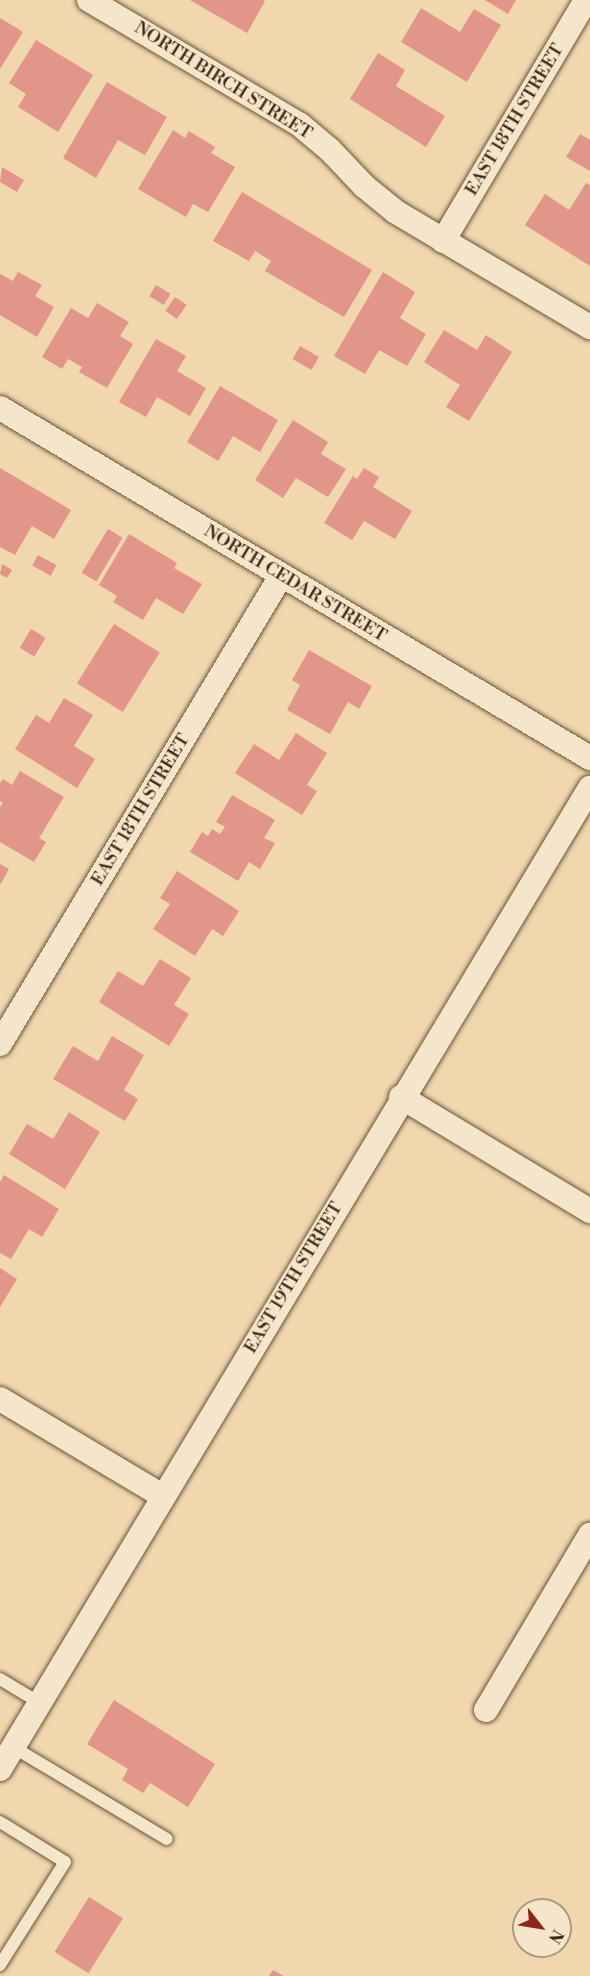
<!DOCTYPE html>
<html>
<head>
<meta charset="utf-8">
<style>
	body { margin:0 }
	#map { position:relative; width:590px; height:1976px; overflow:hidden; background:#f0d7ad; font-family:"Libre Bodoni",serif }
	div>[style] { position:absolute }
	.building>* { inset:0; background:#e29589; transform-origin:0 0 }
	.roads { filter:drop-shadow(0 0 2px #6a543b) drop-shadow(0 0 2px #6a543b) }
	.lane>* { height:12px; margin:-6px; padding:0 6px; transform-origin:6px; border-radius:6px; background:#f5e5ca }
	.street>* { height:24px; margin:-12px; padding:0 12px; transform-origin:12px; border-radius:12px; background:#f5e5ca }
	span { translate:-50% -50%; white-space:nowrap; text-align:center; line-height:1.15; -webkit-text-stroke:4.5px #f5e5ca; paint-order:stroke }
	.street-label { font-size:18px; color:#3d2815 }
	.north { position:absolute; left:512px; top:1898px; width:60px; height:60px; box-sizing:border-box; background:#f5e5ca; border:2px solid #ab9982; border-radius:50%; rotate:121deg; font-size:16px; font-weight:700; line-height:24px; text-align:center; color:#3d2815 }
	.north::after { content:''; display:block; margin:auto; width:21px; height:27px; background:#8f2418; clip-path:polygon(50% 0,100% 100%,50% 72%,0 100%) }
</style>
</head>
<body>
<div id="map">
	<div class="building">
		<i style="clip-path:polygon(190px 0,263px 0,265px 1px,247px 33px)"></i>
		<i style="clip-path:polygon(485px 0,516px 0,508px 14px)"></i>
		<i style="clip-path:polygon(421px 8px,460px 32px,474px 9px,501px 25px,467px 82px,401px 42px)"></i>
		<i style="clip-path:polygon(0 18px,23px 32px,0 69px)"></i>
		<i style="clip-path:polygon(36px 40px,93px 75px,58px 132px,18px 107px,26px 94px,9px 83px)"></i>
		<i style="clip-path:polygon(378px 53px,405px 70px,396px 86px,445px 116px,426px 147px,350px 99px)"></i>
		<i style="clip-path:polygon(107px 82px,167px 117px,145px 155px,118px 140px,96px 178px,63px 158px)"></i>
		<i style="clip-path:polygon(173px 130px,185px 138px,189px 131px,215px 147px,211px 153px,235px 167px,208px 212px,193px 204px,186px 217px,138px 189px)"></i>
		<i style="clip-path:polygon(580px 134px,590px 140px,590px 171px,566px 157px)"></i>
		<i style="clip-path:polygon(2px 167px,24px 180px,17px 192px,0 182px)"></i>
		<i style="clip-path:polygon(586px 183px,590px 185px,590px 266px,525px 225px,545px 194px,569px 210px)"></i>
		<i style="clip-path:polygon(242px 192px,372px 270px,344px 317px,265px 271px,271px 261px,255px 251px,249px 261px,213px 241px)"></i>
		<i style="clip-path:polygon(18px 272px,42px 285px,35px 296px,54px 307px,37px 337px,0 315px,0 274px,13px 281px)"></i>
		<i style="clip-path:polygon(383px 272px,415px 292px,400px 318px,426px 334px,407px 366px,379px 350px,365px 374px,334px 356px)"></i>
		<i style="left:156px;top:285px;width:17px;height:13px;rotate:31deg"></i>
		<i style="left:175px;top:297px;width:14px;height:17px;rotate:34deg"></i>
		<i style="clip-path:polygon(97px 303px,129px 322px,120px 336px,133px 344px,107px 388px,79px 372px,82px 367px,68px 359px,62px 369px,42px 357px,71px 308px,88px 318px)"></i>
		<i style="clip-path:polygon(444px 330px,477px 350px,486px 335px,512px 352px,469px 421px,446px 407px,460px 385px,424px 362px)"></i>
		<i style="clip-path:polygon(156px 339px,186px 356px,177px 371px,206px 388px,190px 416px,157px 397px,146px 417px,119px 402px)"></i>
		<i style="left:300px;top:346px;width:22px;height:15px;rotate:30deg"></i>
		<i style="clip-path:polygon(220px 386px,278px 420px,260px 452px,233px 436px,218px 461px,187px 442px)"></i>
		<i style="clip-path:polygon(293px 420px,328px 442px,321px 454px,346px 469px,328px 497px,296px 478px,283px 498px,255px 480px)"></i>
		<i style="clip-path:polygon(0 468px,71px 510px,54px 539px,32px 526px,15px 555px,0 547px)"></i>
		<i style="clip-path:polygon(364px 468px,379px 477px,373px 487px,412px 511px,395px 539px,364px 521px,352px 540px,324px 523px,353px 476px,357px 479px)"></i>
		<i style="left:108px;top:529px;width:17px;height:51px;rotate:31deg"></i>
		<i style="clip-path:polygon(129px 534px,177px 563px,174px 568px,202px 584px,183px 614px,156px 598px,143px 620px,113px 602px,117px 596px,99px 585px)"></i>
		<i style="left:38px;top:555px;width:21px;height:12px;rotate:29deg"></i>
		<i style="clip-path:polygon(2px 564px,12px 570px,7px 578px,0 574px)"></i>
		<i style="left:114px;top:624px;width:54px;height:70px;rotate:32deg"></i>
		<i style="left:31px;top:629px;width:17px;height:22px;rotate:31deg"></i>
		<i style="clip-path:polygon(309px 650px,372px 686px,359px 709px,348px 702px,330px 734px,287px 710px,300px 685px,292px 680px)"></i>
		<i style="clip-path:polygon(64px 698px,93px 715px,74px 746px,95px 759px,77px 788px,15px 749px,36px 715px,49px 723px)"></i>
		<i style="clip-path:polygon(296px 733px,327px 753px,307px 785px,317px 791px,302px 815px,235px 773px,254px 744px,279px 760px)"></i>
		<i style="clip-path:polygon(20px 771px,64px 797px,39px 838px,46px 842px,34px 862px,0 842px,0 807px,3px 803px,0 801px,0 783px,3px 779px,12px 785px)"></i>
		<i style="clip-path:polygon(232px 795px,275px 820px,264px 838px,275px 843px,260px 869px,249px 862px,238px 881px,190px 852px,202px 832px,208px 836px,212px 829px,220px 834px,225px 827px,216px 822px)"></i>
		<i style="clip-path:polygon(0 864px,9px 869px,0 885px)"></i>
		<i style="clip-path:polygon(177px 871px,239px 911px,223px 936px,212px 929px,195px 956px,153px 929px,170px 904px,160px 898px)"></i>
		<i style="clip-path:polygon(160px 959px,191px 978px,174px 1005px,189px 1014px,169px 1046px,99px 1002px,118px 971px,143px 986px)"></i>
		<i style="clip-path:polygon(112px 1036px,144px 1055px,124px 1090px,138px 1099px,125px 1121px,53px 1079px,73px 1046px,98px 1061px)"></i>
		<i style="clip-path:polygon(69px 1112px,100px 1132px,65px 1189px,9px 1154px,27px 1124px,53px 1139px)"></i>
		<i style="clip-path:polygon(4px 1175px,59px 1209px,42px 1237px,29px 1229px,11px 1259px,0 1253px,0 1182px)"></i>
		<i style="clip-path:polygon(0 1268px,17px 1279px,0 1307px)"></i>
		<i style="clip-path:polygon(114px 1700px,215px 1764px,188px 1807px,150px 1783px,143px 1793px,122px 1780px,128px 1769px,87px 1744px)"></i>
		<i style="left:89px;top:1897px;width:40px;height:65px;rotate:32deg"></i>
		<i style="clip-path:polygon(273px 1970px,284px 1976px,269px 1976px)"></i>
	</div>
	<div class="roads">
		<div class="lane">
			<i style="left:0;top:1679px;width:47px;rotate:31deg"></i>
			<i style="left:13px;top:1747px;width:179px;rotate:30.9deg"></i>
			<i style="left:0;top:1822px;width:76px;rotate:31.6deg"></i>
			<i style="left:65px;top:1862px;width:122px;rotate:122.3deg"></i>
		</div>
		<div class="street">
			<i style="left:89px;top:0;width:244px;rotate:30.6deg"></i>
			<i style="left:299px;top:124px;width:40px;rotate:40deg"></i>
			<i style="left:330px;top:150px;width:50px;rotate:46.6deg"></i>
			<i style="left:364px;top:186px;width:41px;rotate:39.1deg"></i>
			<i style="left:396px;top:212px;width:226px;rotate:30.7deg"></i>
			<i style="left:443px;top:241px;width:280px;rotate:-59.3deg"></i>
			<i style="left:0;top:408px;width:686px;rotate:30.68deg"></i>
			<i style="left:0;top:1044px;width:546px;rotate:-59.02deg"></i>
			<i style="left:401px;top:1097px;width:221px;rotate:31.1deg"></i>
			<i style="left:0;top:1399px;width:190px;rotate:30.8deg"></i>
			<i style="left:486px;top:1710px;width:204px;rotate:-59.3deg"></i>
			<i style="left:0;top:1769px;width:1145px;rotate:-58.98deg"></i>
		</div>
	</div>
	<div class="street-label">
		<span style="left:223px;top:81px;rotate:32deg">NORTH BIRCH STREET</span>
		<span style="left:515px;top:120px;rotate:-59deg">EAST 18TH STREET</span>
		<span style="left:295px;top:584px;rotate:31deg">NORTH CEDAR STREET</span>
		<span style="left:141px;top:810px;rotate:-59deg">EAST 18TH STREET</span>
		<span style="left:294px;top:1278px;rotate:-59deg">EAST 19TH STREET</span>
	</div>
	<div class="north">N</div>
</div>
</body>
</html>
